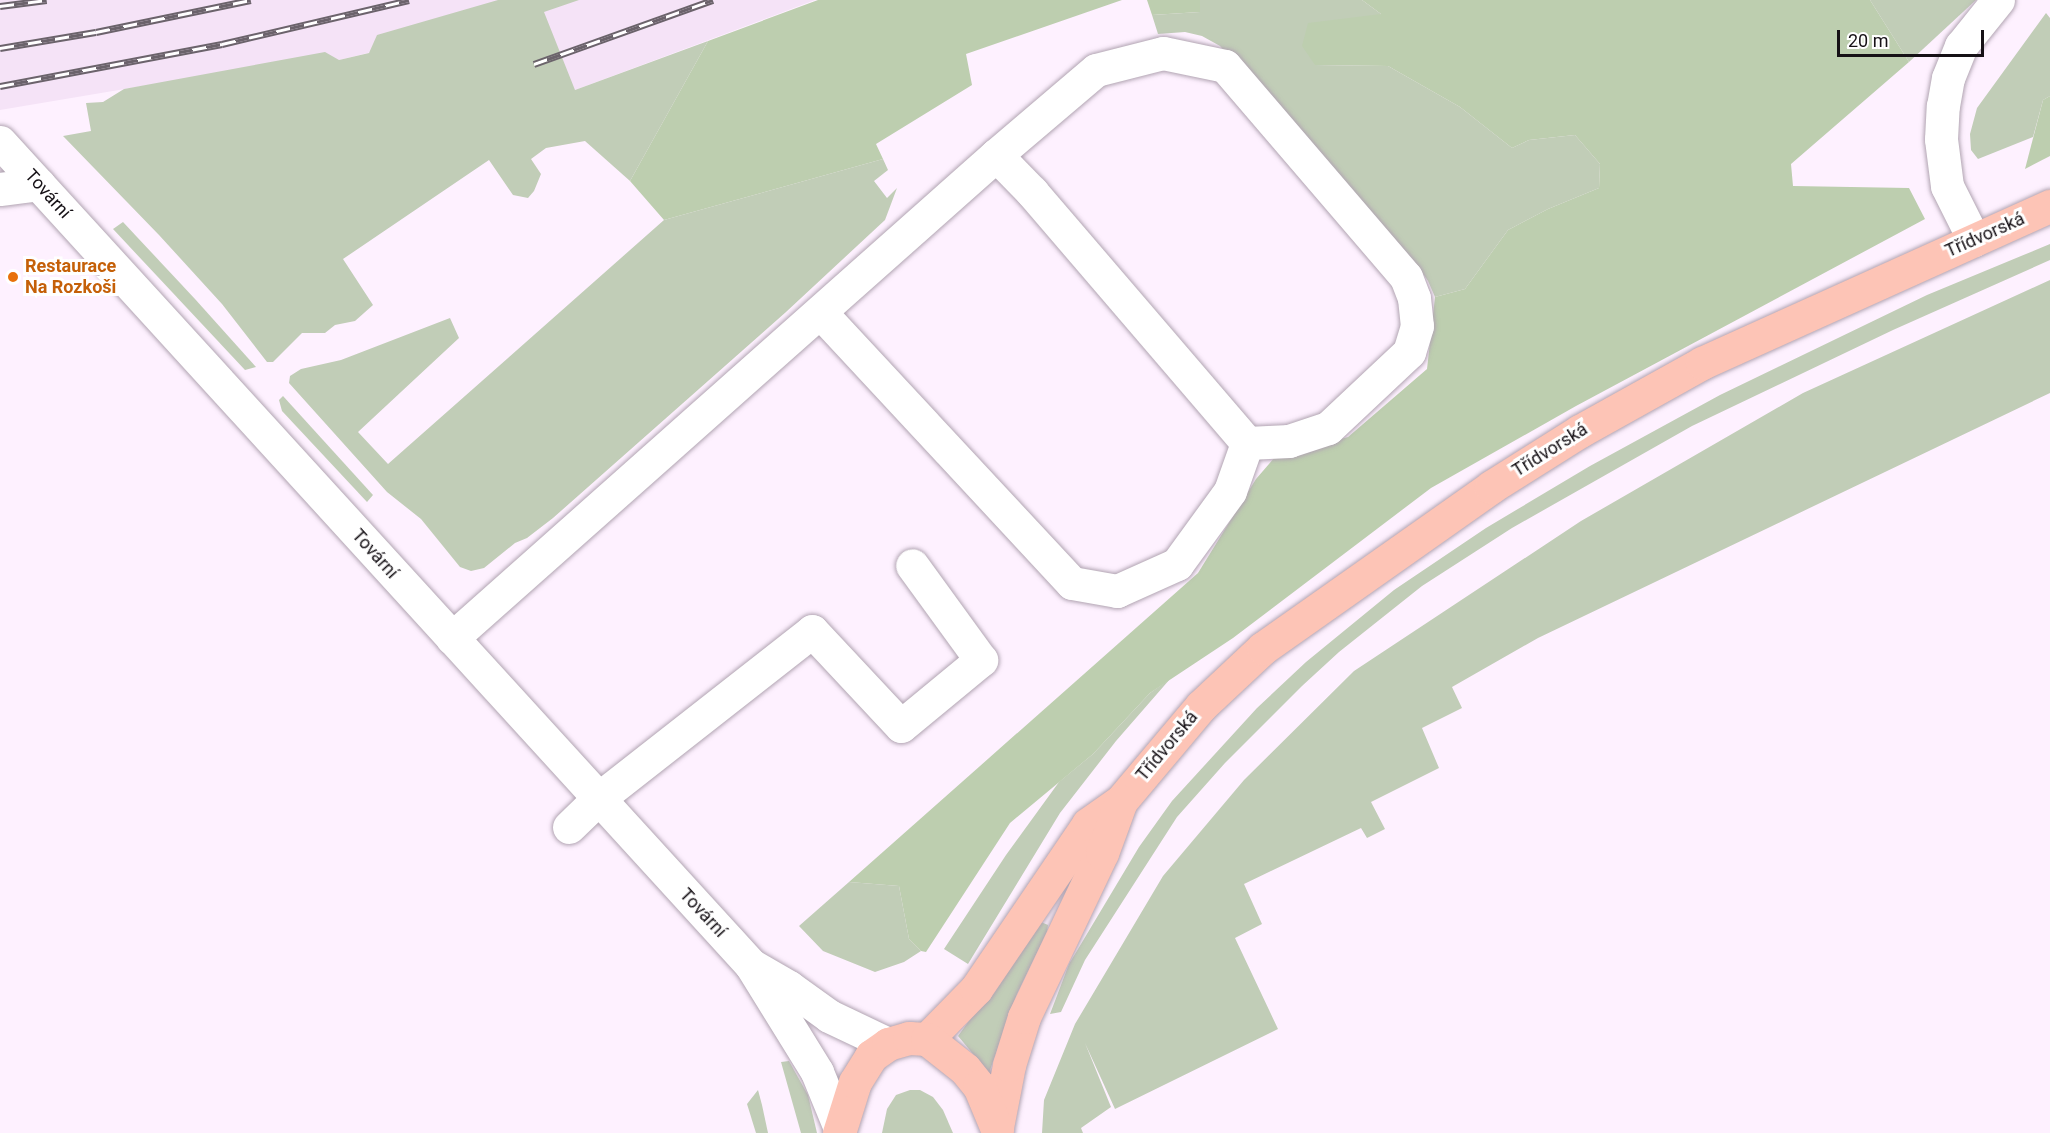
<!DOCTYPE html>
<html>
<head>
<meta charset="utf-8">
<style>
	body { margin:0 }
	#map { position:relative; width:2050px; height:1133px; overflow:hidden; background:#fef1ff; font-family:Roboto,sans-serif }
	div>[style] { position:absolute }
	.built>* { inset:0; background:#f5e3f7 }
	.green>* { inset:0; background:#c1cdb7 }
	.forest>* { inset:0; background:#bdceaf }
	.roads { filter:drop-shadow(0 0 2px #b1a4b2) drop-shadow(0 0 2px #b1a4b2) }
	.minor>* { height:33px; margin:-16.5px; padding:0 16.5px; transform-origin:16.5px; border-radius:16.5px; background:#fff }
	.major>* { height:33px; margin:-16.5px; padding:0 16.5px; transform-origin:16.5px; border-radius:16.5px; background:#fdc4b6 }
	.rail>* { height:7px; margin-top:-3.5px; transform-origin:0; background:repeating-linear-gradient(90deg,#fff 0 14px,#6b636b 0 28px); box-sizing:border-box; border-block:2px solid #6b636b }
	.dots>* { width:16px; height:16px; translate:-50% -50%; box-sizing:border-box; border:3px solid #fff; border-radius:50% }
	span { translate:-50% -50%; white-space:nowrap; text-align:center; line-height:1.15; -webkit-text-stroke:6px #fff; paint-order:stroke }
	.street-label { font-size:18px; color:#161116 }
	.food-label { font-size:18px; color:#c56008; font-weight:700 }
	.left { translate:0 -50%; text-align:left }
	.scale { position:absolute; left:1837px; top:30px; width:147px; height:27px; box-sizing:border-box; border:3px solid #161116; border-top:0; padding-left:8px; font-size:18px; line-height:21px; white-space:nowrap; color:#161116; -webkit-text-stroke:4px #fff; paint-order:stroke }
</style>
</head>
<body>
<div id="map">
	<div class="built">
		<i style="clip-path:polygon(0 0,815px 0,575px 90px,384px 49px,339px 60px,208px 75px,0 110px)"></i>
	</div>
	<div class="green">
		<i style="clip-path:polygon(498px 0,579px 0,544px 12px,575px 90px,708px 41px,630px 181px,585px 141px,546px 148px,531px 159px,541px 174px,534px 191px,528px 198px,513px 195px,489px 160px,343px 259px,373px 305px,355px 321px,335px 325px,325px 333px,302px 333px,273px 362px,267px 362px,222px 304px,159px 235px,63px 136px,91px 131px,86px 103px,103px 102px,124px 89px,325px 52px,339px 60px,369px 53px,377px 35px)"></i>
		<i style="clip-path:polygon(1200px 0,1362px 0,1381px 14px,1315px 65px,1388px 66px,1460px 107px,1512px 148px,1529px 140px,1575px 135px,1600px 164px,1599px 188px,1548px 209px,1508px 230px,1465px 289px,1435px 297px,1428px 281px,1417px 265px,1220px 46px,1202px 36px,1185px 32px,1158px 34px,1152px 15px,1200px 12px)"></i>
		<i style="clip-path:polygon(1870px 0,1976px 0,1909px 62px)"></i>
		<i style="clip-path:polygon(2046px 13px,2050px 18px,2050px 96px,2043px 100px,2033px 137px,1978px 159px,1971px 150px,1970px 134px,1977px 108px)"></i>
		<i style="clip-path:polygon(883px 159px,888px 170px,874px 181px,887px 198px,897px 188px,885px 220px,786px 312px,553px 518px,527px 538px,515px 543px,484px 568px,471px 571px,460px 567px,421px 519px,387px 492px,289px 383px,290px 376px,301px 369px,341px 360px,450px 318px,459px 338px,358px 432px,388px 464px,664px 220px)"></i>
		<i style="clip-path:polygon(123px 222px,195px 299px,256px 367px,245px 370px,113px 229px)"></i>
		<i style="clip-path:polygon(2050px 244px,2050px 260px,1893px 330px,1692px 426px,1512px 528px,1422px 586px,1339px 652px,1302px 686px,1225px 763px,1177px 817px,1085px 960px,1061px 1012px,1050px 1014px,1069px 964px,1139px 847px,1172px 801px,1257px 708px,1306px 662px,1394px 590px,1486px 528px,1590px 466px,1720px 395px,1927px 295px)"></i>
		<i style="clip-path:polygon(2050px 280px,2050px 393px,1538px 638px,1452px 687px,1462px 708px,1422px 728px,1439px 768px,1371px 802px,1385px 829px,1367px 838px,1361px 828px,1244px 884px,1262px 924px,1235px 938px,1278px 1029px,1115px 1109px,1085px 1043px,1111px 1107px,1081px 1128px,1083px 1133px,1042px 1133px,1044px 1100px,1075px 1024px,1163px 876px,1244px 780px,1354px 671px,1581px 521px,1803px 393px)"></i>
		<i style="clip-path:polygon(283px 396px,373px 495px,367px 502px,282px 411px,279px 400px)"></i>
		<i style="clip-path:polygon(1170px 679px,1116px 741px,1060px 813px,968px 964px,944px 949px,1006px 855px,1059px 782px,1093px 754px,1150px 693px)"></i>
		<i style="clip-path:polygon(849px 882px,899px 886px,909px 939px,921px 951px,904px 962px,875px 972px,823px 951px,799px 926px)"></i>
		<i style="clip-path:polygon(1041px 922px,1048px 925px,1047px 932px,1017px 994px,989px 1073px,958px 1036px)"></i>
		<i style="clip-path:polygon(789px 1061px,808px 1095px,817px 1133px,801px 1133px,781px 1062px)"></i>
		<i style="clip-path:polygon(758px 1090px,762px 1105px,768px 1133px,756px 1133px,747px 1104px)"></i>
		<i style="clip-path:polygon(910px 1090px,920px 1090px,933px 1097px,943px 1110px,953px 1133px,882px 1133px,887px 1109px,896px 1095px)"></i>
	</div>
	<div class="forest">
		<i style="clip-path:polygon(818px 0,1122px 0,966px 54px,972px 85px,876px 144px,883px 159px,664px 220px,630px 181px,708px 41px)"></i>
		<i style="clip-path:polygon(1147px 0,1200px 0,1200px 12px,1152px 15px)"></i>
		<i style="clip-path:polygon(1362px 0,1870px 0,1909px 62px,1791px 164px,1793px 186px,1909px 188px,1925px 219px,1576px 406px,1431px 488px,1233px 638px,1150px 693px,1093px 754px,1010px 823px,926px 952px,921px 951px,909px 939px,899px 886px,849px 882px,1198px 573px,1256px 479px,1275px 457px,1348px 437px,1427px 369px,1435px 297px,1465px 289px,1508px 230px,1548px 209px,1599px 188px,1600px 164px,1575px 135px,1529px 140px,1512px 148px,1460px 107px,1388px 66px,1315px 65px,1302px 46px,1308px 23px,1381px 14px)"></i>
		<i style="clip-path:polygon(2050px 96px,2050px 156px,2025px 169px,2043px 100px)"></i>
	</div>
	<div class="roads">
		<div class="minor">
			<i style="left:0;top:142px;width:1114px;rotate:47.62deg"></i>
			<i style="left:751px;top:965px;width:126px;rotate:58.3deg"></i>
			<i style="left:817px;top:1072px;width:61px;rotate:67.7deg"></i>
			<i style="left:996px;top:155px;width:52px;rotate:45.8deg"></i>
			<i style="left:1032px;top:192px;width:330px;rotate:49.4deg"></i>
			<i style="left:0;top:189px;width:39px;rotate:-7deg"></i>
			<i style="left:1974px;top:240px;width:60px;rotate:-116.6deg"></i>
			<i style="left:1947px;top:186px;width:47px;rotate:-97.3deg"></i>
			<i style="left:1941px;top:139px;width:33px;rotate:-87deg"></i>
			<i style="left:1943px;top:106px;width:28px;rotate:-80deg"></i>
			<i style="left:1948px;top:78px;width:35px;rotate:-68deg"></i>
			<i style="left:1961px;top:46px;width:59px;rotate:-51.2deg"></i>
			<i style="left:820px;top:312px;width:370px;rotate:47.1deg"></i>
			<i style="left:1072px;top:583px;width:46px;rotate:10.1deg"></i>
			<i style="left:1117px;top:591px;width:66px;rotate:-24.2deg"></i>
			<i style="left:1177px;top:564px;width:90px;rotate:-54deg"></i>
			<i style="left:1230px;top:491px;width:51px;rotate:-70.5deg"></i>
			<i style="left:452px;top:638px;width:727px;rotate:-41.6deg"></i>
			<i style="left:996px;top:155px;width:131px;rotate:-40.4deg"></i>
			<i style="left:1096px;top:70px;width:69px;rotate:-14.2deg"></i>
			<i style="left:1163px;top:53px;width:63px;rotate:11.8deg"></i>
			<i style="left:1225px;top:66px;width:278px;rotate:49.4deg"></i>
			<i style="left:1406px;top:277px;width:22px;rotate:69deg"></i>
			<i style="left:1414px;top:298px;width:28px;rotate:84deg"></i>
			<i style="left:1417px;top:326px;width:27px;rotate:107deg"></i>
			<i style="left:1409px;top:352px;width:111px;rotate:136.8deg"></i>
			<i style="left:1328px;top:428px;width:41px;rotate:161.6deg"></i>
			<i style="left:1289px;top:441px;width:42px;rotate:177.3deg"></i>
			<i style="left:569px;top:827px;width:40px;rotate:-44deg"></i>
			<i style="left:598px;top:799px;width:272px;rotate:-38.1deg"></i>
			<i style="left:812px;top:631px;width:130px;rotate:46.9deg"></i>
			<i style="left:901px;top:726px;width:104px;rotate:-39.5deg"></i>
			<i style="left:981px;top:660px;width:117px;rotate:-126deg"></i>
			<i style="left:751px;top:965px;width:44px;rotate:30.1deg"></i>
			<i style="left:789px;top:987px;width:49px;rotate:35.9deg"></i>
			<i style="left:829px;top:1016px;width:65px;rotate:25.4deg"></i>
		</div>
		<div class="major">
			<i style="left:927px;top:1039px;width:70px;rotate:-45.6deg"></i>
			<i style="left:976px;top:989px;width:199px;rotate:-55.8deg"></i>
			<i style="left:1088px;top:824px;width:40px;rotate:-34.9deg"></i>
			<i style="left:1121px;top:801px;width:124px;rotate:-49.9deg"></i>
			<i style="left:1201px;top:706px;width:85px;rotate:-43.1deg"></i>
			<i style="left:1263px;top:648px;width:279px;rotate:-35.2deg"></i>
			<i style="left:1491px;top:487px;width:105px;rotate:-32.2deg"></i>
			<i style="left:1580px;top:431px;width:140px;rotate:-29.1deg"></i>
			<i style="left:1702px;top:363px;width:382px;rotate:-24.3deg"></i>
			<i style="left:997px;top:1127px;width:63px;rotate:-79deg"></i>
			<i style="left:1009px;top:1065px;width:50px;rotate:-72.6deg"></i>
			<i style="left:1024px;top:1017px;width:182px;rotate:-64.6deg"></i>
			<i style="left:1102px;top:853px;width:55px;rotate:-69.9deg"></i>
			<i style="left:839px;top:1133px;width:53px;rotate:-72.6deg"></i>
			<i style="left:855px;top:1082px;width:31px;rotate:-58deg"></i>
			<i style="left:871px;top:1056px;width:21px;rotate:-35deg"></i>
			<i style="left:888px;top:1044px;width:22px;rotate:-16deg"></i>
			<i style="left:909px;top:1038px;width:18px;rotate:3deg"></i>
			<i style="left:927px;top:1039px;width:48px;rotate:38.3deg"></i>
			<i style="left:965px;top:1069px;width:22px;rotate:51deg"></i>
			<i style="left:979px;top:1086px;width:47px;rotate:67.3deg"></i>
		</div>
	</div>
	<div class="rail">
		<i style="left:0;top:6px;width:47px;rotate:-7.3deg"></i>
		<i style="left:0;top:48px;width:97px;rotate:-9.5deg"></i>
		<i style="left:96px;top:32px;width:158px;rotate:-11.7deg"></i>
		<i style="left:534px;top:64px;width:190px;rotate:-19.7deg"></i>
		<i style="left:0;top:86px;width:226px;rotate:-10.7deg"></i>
		<i style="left:222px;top:44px;width:192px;rotate:-13.2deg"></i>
	</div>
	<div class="dots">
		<i style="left:13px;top:277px;background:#e8710a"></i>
	</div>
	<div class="street-label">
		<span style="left:48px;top:194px;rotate:48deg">Tovární</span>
		<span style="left:1985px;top:235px;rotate:-24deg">Třídvorská</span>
		<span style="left:1550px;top:450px;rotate:-32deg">Třídvorská</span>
		<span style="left:375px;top:554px;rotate:48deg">Tovární</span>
		<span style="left:1167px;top:746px;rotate:-50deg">Třídvorská</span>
		<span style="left:703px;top:913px;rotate:47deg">Tovární</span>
	</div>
	<div class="food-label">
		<span class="left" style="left:25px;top:277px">Restaurace<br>Na Rozkoši</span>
	</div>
	<div class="scale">20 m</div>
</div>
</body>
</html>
